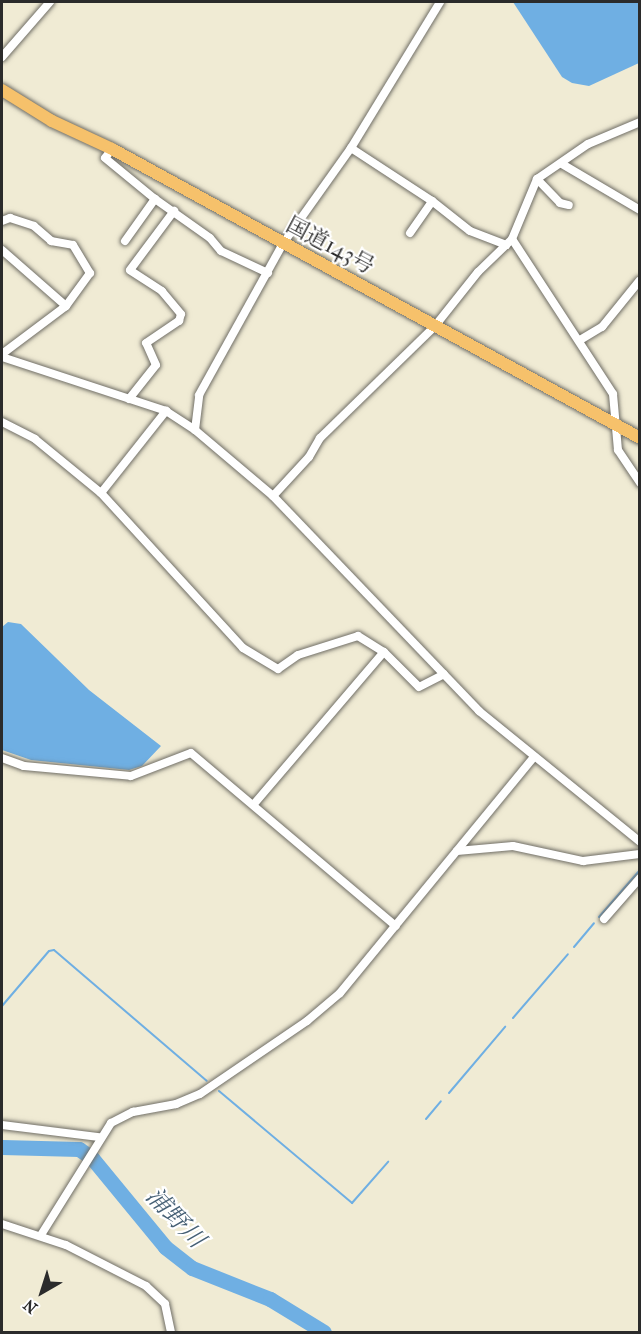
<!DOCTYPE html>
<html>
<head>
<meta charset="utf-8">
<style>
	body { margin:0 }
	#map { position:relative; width:641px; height:1334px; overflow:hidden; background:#f0ebd4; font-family:"IM FELL French Canon","Noto Serif JP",serif }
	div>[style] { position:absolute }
	.water>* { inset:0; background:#6fafe3 }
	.stream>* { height:2px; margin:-1px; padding:0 1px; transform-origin:1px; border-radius:1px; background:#6fafe3 }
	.river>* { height:15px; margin:-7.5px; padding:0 7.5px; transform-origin:7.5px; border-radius:7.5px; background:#6fafe3 }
	.roads { filter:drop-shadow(0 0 2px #706e66) drop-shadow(0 0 2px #706e66) }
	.minor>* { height:8px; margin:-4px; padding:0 4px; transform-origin:4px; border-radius:4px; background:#fff }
	.highway>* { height:12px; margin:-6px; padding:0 6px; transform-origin:6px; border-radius:6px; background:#f6c16b }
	span { translate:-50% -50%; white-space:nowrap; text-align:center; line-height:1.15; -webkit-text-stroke:4.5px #fff; paint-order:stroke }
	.street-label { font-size:22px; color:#2b2b2b }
	.water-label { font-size:24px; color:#466075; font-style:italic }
	.frame { position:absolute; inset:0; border:3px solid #2b2b2b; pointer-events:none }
	.north { position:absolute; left:12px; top:1262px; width:60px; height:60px; -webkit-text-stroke:4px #fff; paint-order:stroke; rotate:219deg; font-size:16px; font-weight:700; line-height:24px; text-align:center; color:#2b2b2b }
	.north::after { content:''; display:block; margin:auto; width:21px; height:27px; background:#2b2b2b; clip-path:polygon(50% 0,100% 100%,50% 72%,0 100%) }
</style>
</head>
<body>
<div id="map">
	<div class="water">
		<i style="clip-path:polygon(513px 2px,639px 2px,639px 63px,589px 86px,572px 83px,562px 77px)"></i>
		<i style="clip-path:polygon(8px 622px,21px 624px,89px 690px,161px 746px,142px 766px,129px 770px,31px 760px,2px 750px,2px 627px)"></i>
	</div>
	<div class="stream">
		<i style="left:599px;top:917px;width:62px;rotate:-48.9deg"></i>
		<i style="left:574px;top:947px;width:31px;rotate:-50deg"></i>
		<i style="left:2px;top:1006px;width:72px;rotate:-49.5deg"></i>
		<i style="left:49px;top:951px;width:5px;rotate:-11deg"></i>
		<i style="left:54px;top:950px;width:201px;rotate:40.6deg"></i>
		<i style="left:513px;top:1018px;width:84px;rotate:-49.3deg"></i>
		<i style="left:219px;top:1091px;width:174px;rotate:40.1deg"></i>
		<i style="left:352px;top:1203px;width:55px;rotate:-48.7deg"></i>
		<i style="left:449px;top:1093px;width:87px;rotate:-49.7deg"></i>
		<i style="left:426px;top:1119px;width:23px;rotate:-50deg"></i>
	</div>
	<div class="river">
		<i style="left:2px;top:1147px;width:77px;rotate:1.5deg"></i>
		<i style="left:79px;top:1149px;width:16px;rotate:35deg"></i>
		<i style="left:92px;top:1158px;width:115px;rotate:50.6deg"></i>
		<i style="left:165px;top:1247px;width:34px;rotate:38deg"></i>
		<i style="left:192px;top:1268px;width:84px;rotate:21.7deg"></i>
		<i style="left:270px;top:1299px;width:63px;rotate:31.4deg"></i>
	</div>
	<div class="roads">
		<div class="minor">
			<i style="left:2px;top:57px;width:73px;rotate:-48.9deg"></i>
			<i style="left:351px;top:148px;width:97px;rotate:33.2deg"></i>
			<i style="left:432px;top:201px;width:48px;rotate:38.3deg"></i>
			<i style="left:470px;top:231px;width:39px;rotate:21deg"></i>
			<i style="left:112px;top:149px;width:11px;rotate:128deg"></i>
			<i style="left:105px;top:158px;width:65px;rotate:39.4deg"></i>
			<i style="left:155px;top:199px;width:67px;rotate:35.3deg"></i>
			<i style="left:210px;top:238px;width:17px;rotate:50deg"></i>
			<i style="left:221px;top:251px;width:52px;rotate:25.1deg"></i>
			<i style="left:562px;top:164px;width:91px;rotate:30.5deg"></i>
			<i style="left:537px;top:179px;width:33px;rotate:46deg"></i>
			<i style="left:560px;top:203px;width:9px;rotate:13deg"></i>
			<i style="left:2px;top:221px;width:9px;rotate:-21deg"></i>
			<i style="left:10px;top:218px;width:25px;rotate:18deg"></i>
			<i style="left:34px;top:226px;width:23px;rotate:41deg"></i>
			<i style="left:51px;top:241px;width:22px;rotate:10deg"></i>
			<i style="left:73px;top:245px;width:33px;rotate:59deg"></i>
			<i style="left:90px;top:273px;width:41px;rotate:126deg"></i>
			<i style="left:66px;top:306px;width:80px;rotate:143.1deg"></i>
			<i style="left:410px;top:233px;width:39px;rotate:-55deg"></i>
			<i style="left:512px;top:239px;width:185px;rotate:56.9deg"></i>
			<i style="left:613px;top:394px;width:56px;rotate:84.9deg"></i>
			<i style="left:618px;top:450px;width:40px;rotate:56deg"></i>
			<i style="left:125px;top:241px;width:52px;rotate:-54.5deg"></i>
			<i style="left:2px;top:250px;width:85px;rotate:41.2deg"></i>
			<i style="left:580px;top:340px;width:26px;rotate:-31deg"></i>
			<i style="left:602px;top:327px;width:60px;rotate:-51deg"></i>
			<i style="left:2px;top:357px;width:173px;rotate:18.2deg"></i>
			<i style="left:166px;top:411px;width:35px;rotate:33deg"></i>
			<i style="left:195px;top:430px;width:102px;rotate:40.2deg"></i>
			<i style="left:273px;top:496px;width:298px;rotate:46.2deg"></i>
			<i style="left:479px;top:711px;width:208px;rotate:39.1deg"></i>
			<i style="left:129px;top:399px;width:43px;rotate:-51.5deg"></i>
			<i style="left:156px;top:365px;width:24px;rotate:-114deg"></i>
			<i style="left:146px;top:343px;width:40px;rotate:-34deg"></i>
			<i style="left:179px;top:321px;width:7px;rotate:-74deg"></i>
			<i style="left:181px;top:314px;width:30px;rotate:-130deg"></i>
			<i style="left:162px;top:291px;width:38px;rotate:-147deg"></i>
			<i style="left:130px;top:270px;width:74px;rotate:-53.3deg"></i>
			<i style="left:2px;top:422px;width:37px;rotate:27deg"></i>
			<i style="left:35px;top:439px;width:85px;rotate:39.3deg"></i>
			<i style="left:101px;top:493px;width:210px;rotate:47.5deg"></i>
			<i style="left:243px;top:648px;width:41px;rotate:31deg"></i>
			<i style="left:278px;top:669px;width:24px;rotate:-35deg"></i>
			<i style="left:298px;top:655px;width:63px;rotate:-17.6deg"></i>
			<i style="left:358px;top:636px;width:31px;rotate:32deg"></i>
			<i style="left:384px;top:652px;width:49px;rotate:45deg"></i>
			<i style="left:419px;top:687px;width:28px;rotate:-27deg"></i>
			<i style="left:195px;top:430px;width:35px;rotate:-83deg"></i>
			<i style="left:199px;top:395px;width:171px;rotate:-61deg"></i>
			<i style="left:282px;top:245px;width:119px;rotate:-54.6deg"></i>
			<i style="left:351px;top:148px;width:171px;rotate:-58.6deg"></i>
			<i style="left:101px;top:493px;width:105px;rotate:-51.6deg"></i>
			<i style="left:273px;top:496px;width:53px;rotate:-47.3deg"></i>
			<i style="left:309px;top:457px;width:22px;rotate:-60deg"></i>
			<i style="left:320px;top:438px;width:161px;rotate:-44.2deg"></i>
			<i style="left:435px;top:326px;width:69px;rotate:-51.5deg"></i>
			<i style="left:478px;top:272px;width:47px;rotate:-44.1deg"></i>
			<i style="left:512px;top:239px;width:65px;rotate:-67.4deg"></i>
			<i style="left:537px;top:179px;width:62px;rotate:-34.5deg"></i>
			<i style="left:588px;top:144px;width:56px;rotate:-22.9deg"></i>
			<i style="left:2px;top:758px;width:23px;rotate:20deg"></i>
			<i style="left:24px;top:766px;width:107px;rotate:5.3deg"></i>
			<i style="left:131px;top:776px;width:64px;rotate:-21deg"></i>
			<i style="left:191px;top:753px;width:268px;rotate:40.2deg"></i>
			<i style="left:254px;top:804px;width:200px;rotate:-49.5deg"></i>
			<i style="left:457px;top:851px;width:56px;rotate:-5.1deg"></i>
			<i style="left:513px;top:846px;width:72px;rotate:12.1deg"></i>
			<i style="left:583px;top:861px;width:57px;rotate:-7deg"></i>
			<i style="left:604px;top:919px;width:55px;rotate:-48.7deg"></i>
			<i style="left:2px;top:1125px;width:98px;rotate:7.1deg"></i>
			<i style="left:2px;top:1224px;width:67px;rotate:18.2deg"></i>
			<i style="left:66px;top:1245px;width:90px;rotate:27.1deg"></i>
			<i style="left:146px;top:1286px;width:26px;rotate:43deg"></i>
			<i style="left:165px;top:1304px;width:29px;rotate:78deg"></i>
			<i style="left:41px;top:1235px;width:132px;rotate:-58deg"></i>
			<i style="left:111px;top:1123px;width:25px;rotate:-27deg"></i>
			<i style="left:133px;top:1112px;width:44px;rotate:-10.5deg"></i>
			<i style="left:176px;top:1104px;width:26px;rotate:-23deg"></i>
			<i style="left:200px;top:1094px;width:130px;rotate:-34.3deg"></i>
			<i style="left:307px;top:1021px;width:43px;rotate:-40.3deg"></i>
			<i style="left:340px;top:993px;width:306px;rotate:-50.6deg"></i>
		</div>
		<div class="highway">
			<i style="left:2px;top:90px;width:59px;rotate:31.8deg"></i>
			<i style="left:52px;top:121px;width:66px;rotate:25deg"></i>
			<i style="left:112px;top:149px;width:602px;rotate:28.69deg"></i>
		</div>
	</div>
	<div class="street-label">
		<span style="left:330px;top:246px;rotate:28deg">国道143号</span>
	</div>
	<div class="water-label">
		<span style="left:175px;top:1218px;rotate:46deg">浦野川</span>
	</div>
	<div class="frame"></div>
	<div class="north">N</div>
</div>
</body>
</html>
